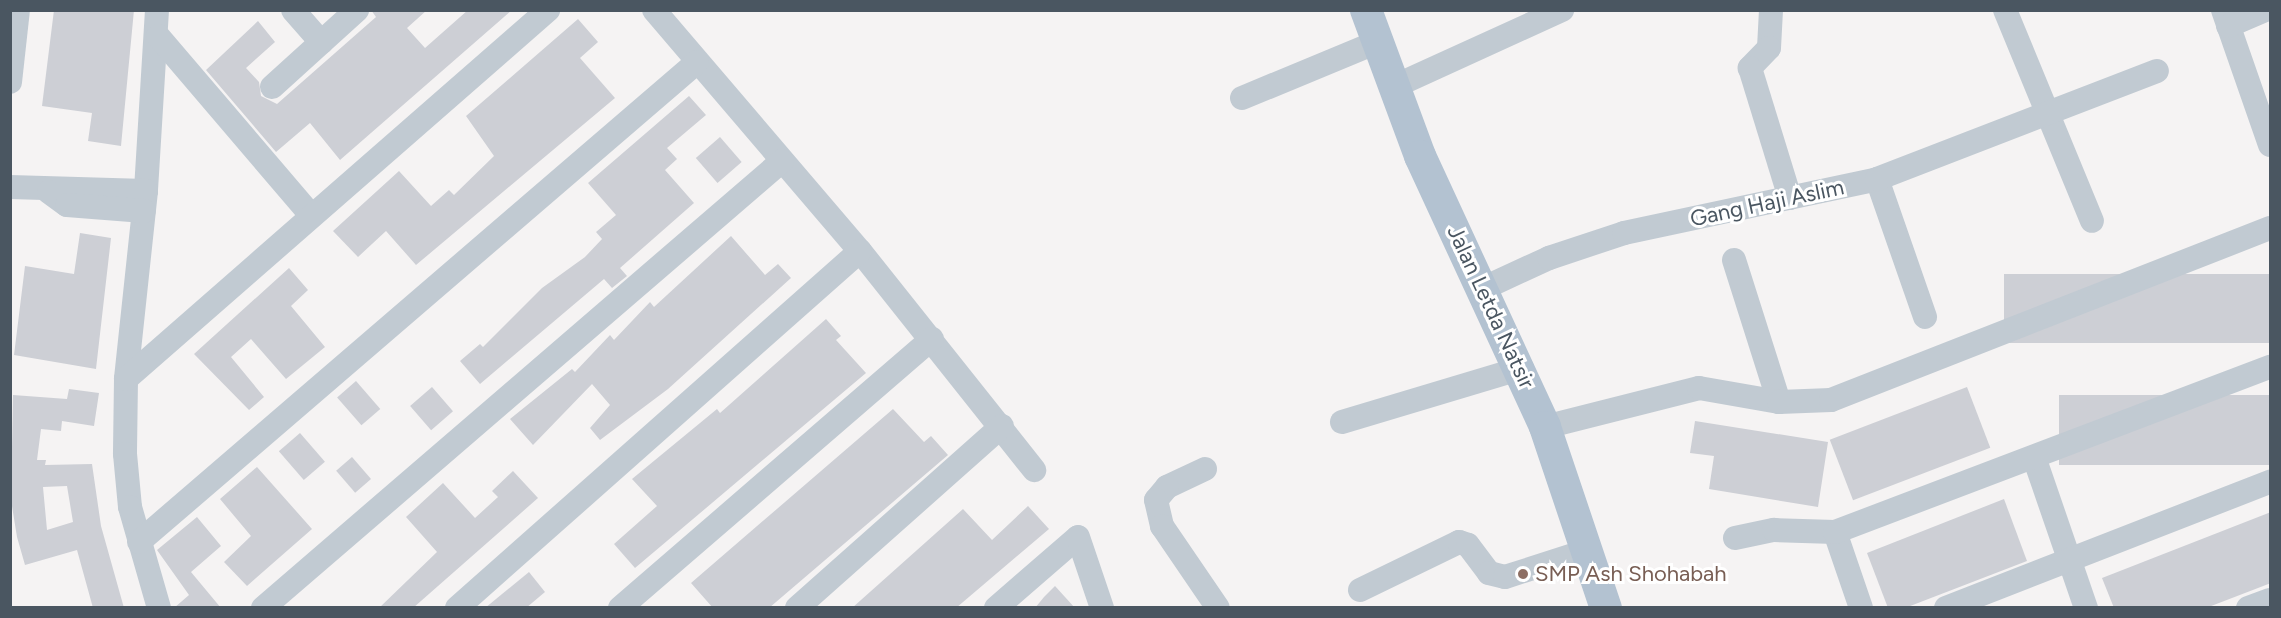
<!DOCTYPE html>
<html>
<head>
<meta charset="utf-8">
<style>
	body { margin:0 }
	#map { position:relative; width:2281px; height:618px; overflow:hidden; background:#f5f3f3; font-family:Figtree,sans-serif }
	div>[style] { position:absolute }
	.building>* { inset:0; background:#cdcfd5; transform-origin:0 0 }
	.minor>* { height:24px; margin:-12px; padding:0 12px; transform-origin:12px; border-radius:12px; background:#c1cad2 }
	.major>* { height:32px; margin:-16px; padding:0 16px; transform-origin:16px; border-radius:16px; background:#b3c2d1 }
	.dots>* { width:16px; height:16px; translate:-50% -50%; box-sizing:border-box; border:3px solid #fff; border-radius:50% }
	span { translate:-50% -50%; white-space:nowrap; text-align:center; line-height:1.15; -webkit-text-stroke:6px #fff; paint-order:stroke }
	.street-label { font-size:22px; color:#4a5661 }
	.education-label { font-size:22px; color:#785e54 }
	.left { translate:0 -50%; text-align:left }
	.frame { position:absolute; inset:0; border:12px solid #4a5661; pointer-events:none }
</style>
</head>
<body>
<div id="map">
	<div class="building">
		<i style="clip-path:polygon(54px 10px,134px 10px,121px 146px,88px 141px,92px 113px,42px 106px)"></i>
		<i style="clip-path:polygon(371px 10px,427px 10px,407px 28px,425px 48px,468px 10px,512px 10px,340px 160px,310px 123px,276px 152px,206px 70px,258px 21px,275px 42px,246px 68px,259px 82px,261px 96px,277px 104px,376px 17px)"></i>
		<i style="clip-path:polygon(578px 19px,598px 42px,580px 58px,615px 98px,416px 265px,386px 231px,358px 257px,333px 231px,399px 171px,431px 206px,449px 190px,454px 195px,494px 156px,466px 116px)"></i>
		<i style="clip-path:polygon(689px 96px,706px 115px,667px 148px,677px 159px,665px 170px,694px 203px,620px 268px,627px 276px,612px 288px,604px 279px,480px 384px,460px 361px,480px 344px,483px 347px,542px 288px,585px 257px,602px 239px,596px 232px,616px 215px,588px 183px)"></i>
		<i style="left:720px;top:137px;width:33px;height:32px;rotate:49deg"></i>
		<i style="clip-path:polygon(80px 233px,111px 238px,96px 369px,14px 355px,25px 266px,74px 274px)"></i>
		<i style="clip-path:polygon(731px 236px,765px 275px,778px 264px,791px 278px,668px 389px,600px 440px,590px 428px,610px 405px,592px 384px,533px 445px,510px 419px,572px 369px,575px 372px,610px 335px,614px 340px,650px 302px,654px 307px)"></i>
		<i style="clip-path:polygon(289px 268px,308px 290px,291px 306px,325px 347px,286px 379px,251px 339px,231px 357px,264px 397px,249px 410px,194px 354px)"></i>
		<i style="left:2271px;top:274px;width:69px;height:267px;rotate:90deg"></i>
		<i style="clip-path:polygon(826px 319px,841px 336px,836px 340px,866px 373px,635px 568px,614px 544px,657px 506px,632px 479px,717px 409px,720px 413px)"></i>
		<i style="left:356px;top:381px;width:37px;height:25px;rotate:49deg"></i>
		<i style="left:432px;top:387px;width:32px;height:29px;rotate:49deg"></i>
		<i style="left:1967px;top:387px;width:65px;height:147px;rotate:69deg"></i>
		<i style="clip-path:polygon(evenodd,69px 389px,99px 393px,94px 426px,62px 421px,61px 431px,41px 429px,37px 460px,46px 460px,45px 465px,92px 464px,101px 526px,124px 608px,93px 608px,77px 550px,25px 565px,17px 537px,11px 500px,13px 395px,67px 399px,69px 389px,67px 486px,73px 522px,47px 530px,43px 487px,67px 486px)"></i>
		<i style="left:2271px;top:395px;width:70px;height:212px;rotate:90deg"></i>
		<i style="clip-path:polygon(893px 409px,924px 442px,931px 436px,948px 455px,769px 608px,713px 608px,691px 583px)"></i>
		<i style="clip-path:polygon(1695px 421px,1828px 442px,1818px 507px,1709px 489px,1714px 456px,1690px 453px)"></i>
		<i style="left:300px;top:433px;width:38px;height:28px;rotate:49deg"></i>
		<i style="left:352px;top:457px;width:29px;height:21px;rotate:49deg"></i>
		<i style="clip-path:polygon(257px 467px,312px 529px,247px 586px,224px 562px,251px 536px,220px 499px)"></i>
		<i style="clip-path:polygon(513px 471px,538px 498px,413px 608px,379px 608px,437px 552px,406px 517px,443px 483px,475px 518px,498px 497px,492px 491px)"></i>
		<i style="clip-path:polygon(2004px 499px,2027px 561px,1905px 608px,1888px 608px,1867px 553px)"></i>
		<i style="clip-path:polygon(1028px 506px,1049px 529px,956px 608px,852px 608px,963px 509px,992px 540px)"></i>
		<i style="clip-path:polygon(2271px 512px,2271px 583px,2206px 608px,2114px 608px,2102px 578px)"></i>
		<i style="clip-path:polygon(197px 517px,221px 546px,191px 572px,221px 608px,174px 608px,189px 595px,157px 550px)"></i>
		<i style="clip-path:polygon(529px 572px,545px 592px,526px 608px,485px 608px)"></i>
		<i style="clip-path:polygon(1055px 586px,1075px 608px,1035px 608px,1044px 597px)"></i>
	</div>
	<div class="minor">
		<i style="left:157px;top:10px;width:181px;rotate:93.5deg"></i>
		<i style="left:146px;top:191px;width:189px;rotate:96.1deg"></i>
		<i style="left:126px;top:379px;width:75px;rotate:90.8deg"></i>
		<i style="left:125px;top:454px;width:53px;rotate:84.6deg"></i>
		<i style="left:130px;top:507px;width:105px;rotate:74deg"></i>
		<i style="left:293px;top:10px;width:43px;rotate:48.8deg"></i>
		<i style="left:654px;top:10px;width:317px;rotate:49.5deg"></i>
		<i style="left:860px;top:251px;width:280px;rotate:51.5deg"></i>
		<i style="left:1771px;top:10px;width:38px;rotate:93deg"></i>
		<i style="left:1769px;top:48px;width:28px;rotate:134deg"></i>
		<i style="left:1750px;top:68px;width:136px;rotate:72.9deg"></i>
		<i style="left:2005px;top:10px;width:228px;rotate:67.6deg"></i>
		<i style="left:2223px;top:10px;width:143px;rotate:70.8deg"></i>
		<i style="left:2228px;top:26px;width:40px;rotate:-23.4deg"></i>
		<i style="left:158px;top:36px;width:235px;rotate:49.5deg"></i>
		<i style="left:10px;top:82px;width:72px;rotate:-83.7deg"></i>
		<i style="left:272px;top:87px;width:115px;rotate:-42.2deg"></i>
		<i style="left:1393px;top:87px;width:186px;rotate:-24.5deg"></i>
		<i style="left:1242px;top:98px;width:146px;rotate:-22.5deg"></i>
		<i style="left:1877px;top:179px;width:146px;rotate:70.8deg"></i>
		<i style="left:10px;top:187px;width:136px;rotate:1.7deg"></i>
		<i style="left:49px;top:192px;width:22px;rotate:36deg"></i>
		<i style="left:67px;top:205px;width:77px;rotate:4.5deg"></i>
		<i style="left:1734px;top:260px;width:149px;rotate:72.4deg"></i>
		<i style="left:1484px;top:288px;width:72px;rotate:-24.8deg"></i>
		<i style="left:1549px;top:258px;width:79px;rotate:-18.4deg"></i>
		<i style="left:1624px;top:233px;width:259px;rotate:-12deg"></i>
		<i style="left:1877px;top:179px;width:300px;rotate:-21.1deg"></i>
		<i style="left:126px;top:379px;width:561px;rotate:-41.17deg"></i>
		<i style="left:1342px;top:422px;width:188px;rotate:-16.7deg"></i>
		<i style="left:1545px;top:427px;width:159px;rotate:-14.2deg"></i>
		<i style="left:1699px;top:388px;width:81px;rotate:9.9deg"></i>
		<i style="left:1779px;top:402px;width:52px;rotate:-2.2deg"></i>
		<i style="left:1831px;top:400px;width:471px;rotate:-21.4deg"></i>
		<i style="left:2034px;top:457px;width:160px;rotate:71deg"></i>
		<i style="left:1205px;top:469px;width:42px;rotate:154.7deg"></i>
		<i style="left:1167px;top:487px;width:17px;rotate:130deg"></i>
		<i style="left:1156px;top:500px;width:27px;rotate:77deg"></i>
		<i style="left:1162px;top:526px;width:99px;rotate:55.7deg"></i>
		<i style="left:1835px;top:532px;width:80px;rotate:71.1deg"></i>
		<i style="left:1735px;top:538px;width:40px;rotate:-12deg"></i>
		<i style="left:1774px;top:530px;width:61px;rotate:1.9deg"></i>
		<i style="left:1835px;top:532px;width:465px;rotate:-20.8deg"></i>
		<i style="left:139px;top:542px;width:736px;rotate:-40.7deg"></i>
		<i style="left:1360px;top:590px;width:110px;rotate:-25.9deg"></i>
		<i style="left:1459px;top:542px;width:9px;rotate:18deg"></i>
		<i style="left:1468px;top:545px;width:35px;rotate:53deg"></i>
		<i style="left:1489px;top:573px;width:16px;rotate:14deg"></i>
		<i style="left:1505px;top:577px;width:85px;rotate:-17.8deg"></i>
		<i style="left:263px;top:608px;width:685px;rotate:-40.74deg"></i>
		<i style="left:457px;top:608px;width:538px;rotate:-41.54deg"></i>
		<i style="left:620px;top:608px;width:412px;rotate:-40.8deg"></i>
		<i style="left:797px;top:608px;width:274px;rotate:-41.6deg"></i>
		<i style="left:996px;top:608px;width:108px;rotate:-40.9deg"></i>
		<i style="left:1078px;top:537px;width:75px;rotate:71.3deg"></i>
		<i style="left:1946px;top:608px;width:348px;rotate:-21.3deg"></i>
		<i style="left:2248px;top:608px;width:23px;rotate:-20deg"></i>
	</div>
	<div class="major">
		<i style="left:1366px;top:10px;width:156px;rotate:69.7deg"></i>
		<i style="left:1420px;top:156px;width:298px;rotate:65.2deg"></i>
		<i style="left:1545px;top:427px;width:191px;rotate:71.4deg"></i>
	</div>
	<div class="dots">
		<i style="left:1523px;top:574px;background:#8d6e63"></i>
	</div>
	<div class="street-label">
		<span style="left:1767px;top:203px;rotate:-12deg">Gang Haji Aslim</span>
		<span style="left:1491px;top:307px;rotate:65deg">Jalan Letda Natsir</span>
	</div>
	<div class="education-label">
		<span class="left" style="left:1535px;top:574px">SMP Ash Shohabah</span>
	</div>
	<div class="frame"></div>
</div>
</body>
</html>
